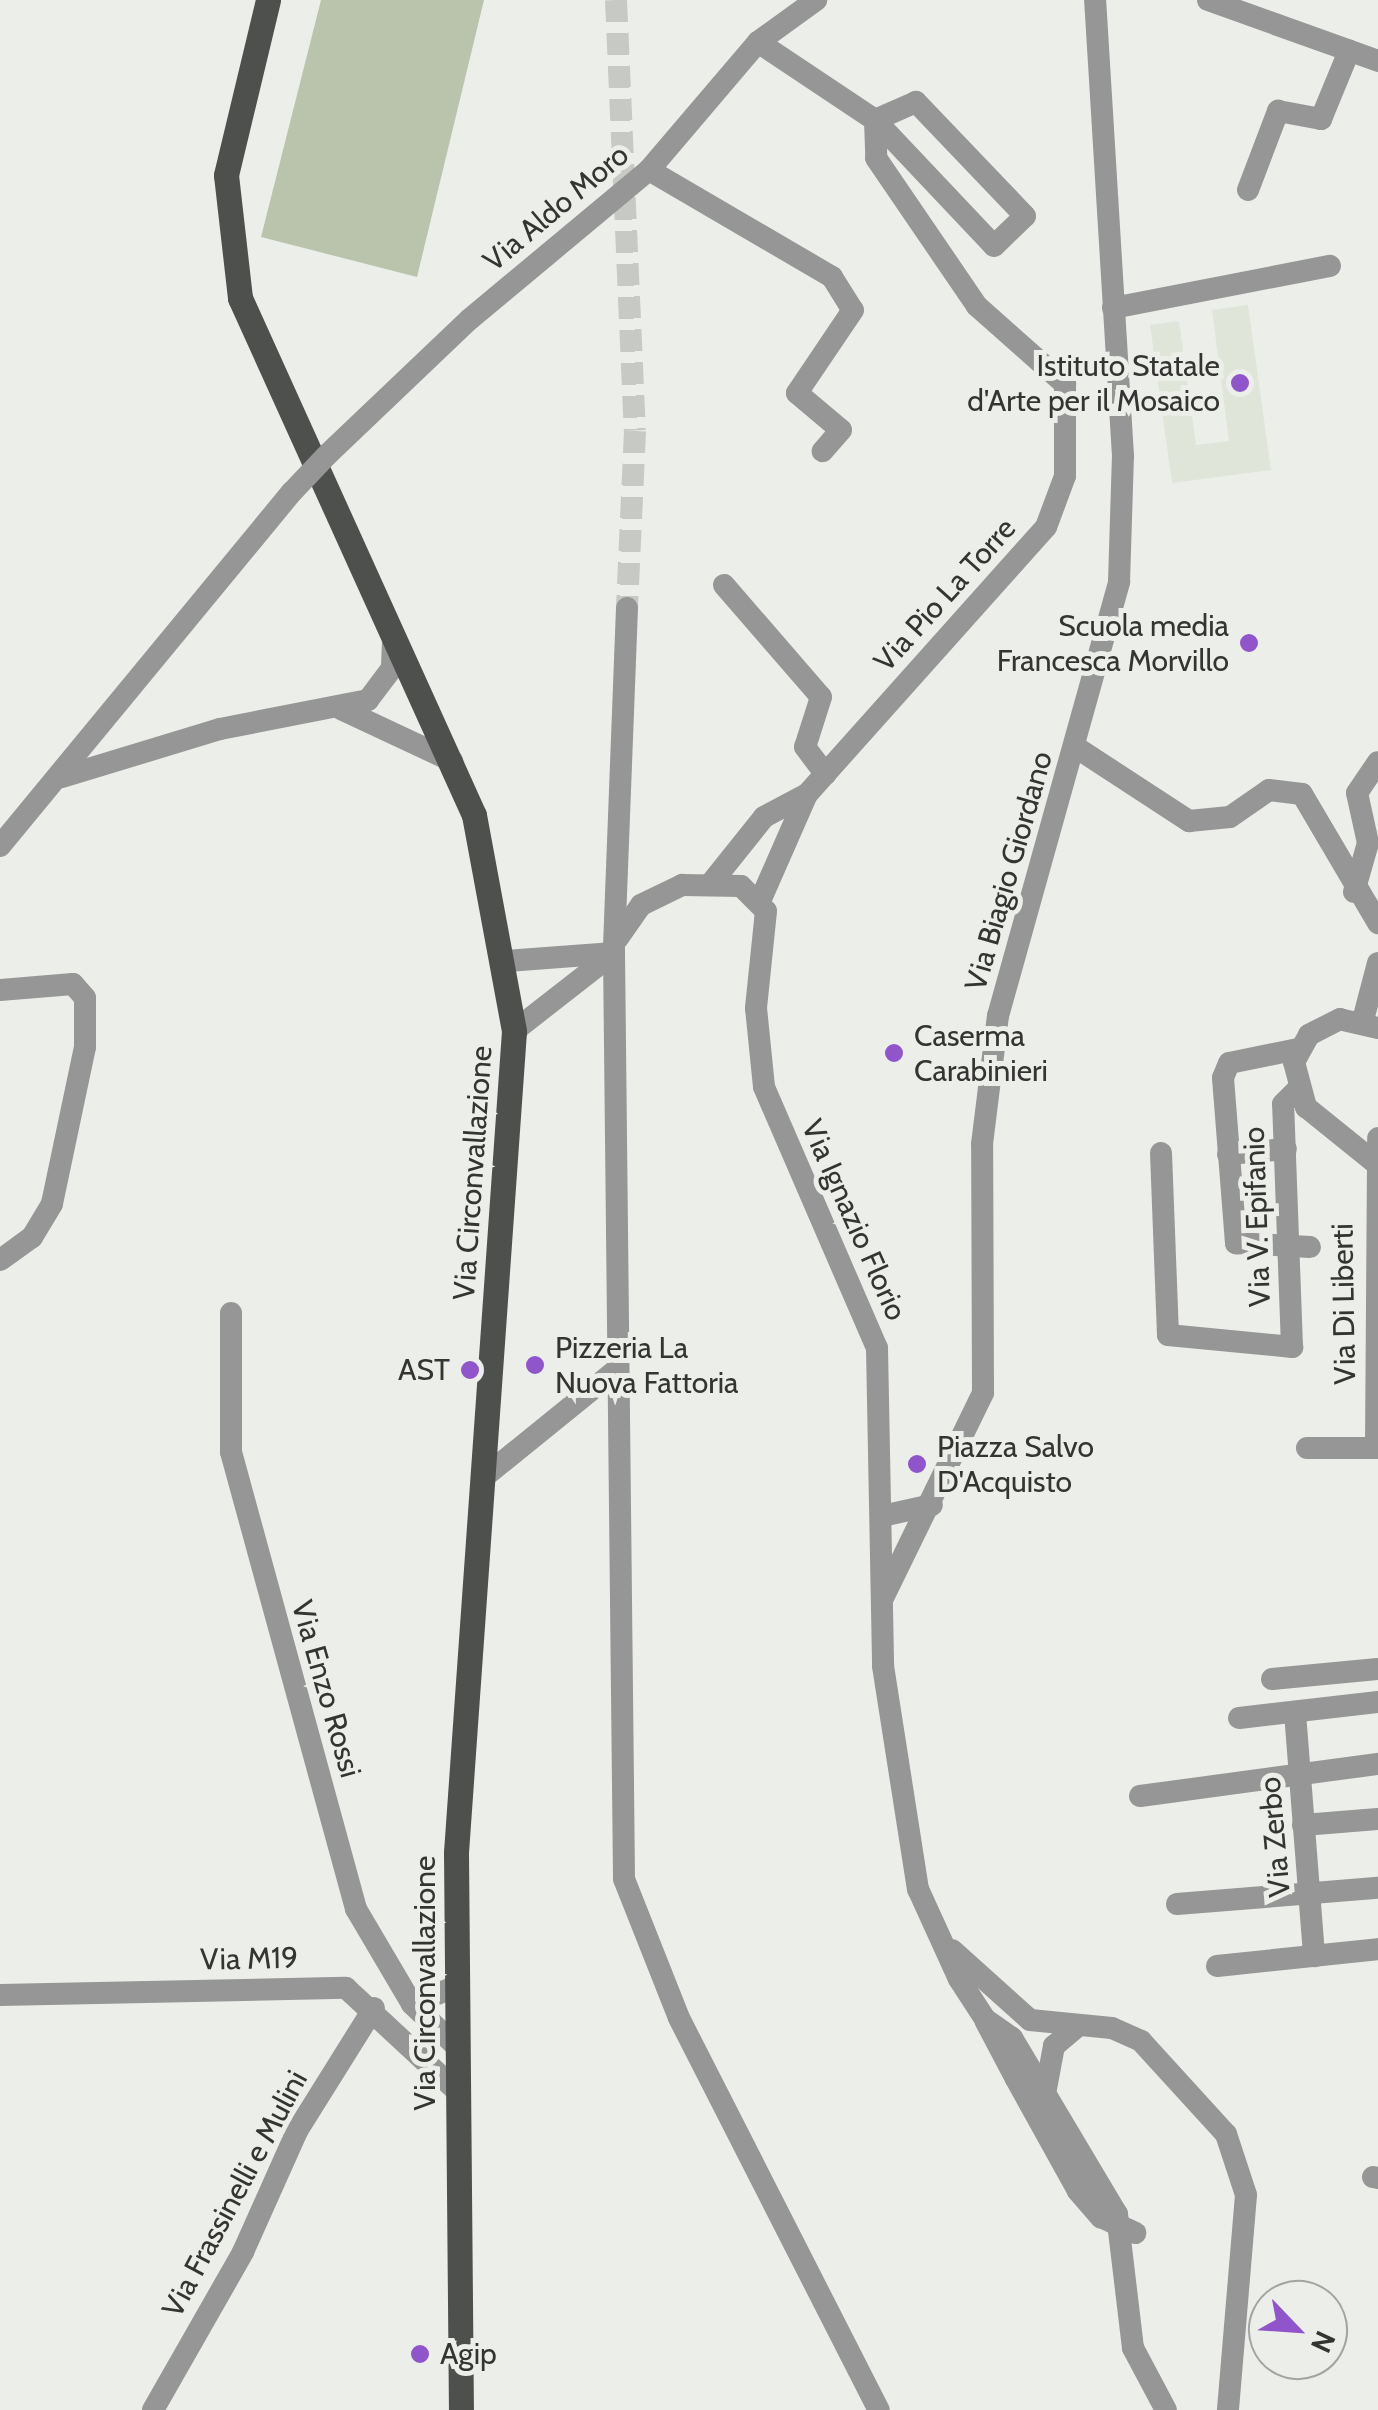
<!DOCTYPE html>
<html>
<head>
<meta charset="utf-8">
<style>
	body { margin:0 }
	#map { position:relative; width:1378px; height:2410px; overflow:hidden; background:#eceeea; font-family:Cabin,sans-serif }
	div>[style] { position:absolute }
	.built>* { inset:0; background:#e0e5da }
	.green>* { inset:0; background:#bac4ad }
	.minor-tunnel>* { height:22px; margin-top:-11px; transform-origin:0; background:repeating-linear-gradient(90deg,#c7c9c5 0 22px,transparent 0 33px) }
	.minor>* { height:22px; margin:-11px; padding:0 11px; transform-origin:11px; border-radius:11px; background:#959695 }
	.major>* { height:25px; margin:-12.5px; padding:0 12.5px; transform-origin:12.5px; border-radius:12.5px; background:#4e504d }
	.minor-bridge>* { height:22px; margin:-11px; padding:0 11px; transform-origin:11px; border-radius:11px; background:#959695 }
	.dots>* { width:28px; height:28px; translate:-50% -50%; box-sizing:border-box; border:5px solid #eceeea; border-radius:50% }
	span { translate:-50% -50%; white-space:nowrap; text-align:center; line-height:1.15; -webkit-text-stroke:10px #eceeea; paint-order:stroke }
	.street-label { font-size:30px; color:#343433 }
	.poi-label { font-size:30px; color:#343433 }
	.right { translate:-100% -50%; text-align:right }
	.left { translate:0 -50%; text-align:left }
	.north { position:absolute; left:1248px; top:2280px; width:100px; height:100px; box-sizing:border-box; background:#eceeea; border:2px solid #a2a4a1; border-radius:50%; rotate:115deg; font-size:28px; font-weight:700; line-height:40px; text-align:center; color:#343433 }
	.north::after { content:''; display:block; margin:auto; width:35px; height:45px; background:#9054cb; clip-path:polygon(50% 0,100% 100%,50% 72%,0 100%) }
</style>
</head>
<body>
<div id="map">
	<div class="built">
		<i style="clip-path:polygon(1248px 305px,1271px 470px,1172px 483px,1150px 325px,1179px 321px,1196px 445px,1229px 441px,1212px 310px)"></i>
	</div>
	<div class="green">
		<i style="clip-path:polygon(321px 0,484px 0,417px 277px,261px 237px)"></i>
	</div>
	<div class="minor-tunnel">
		<i style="left:616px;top:0;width:431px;rotate:87.5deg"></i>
		<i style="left:635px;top:431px;width:177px;rotate:92.6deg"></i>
	</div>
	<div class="minor">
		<i style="left:1208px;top:0;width:181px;rotate:19.7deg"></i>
		<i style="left:758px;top:42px;width:141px;rotate:33.7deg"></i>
		<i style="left:875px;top:120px;width:173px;rotate:46.6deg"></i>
		<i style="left:994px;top:246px;width:43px;rotate:-44.1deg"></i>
		<i style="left:1025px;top:216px;width:158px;rotate:-133.7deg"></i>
		<i style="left:916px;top:102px;width:45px;rotate:156.3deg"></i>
		<i style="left:875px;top:120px;width:38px;rotate:88deg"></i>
		<i style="left:876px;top:158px;width:179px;rotate:55.7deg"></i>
		<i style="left:977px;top:306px;width:118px;rotate:41.6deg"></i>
		<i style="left:1065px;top:384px;width:92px;rotate:90deg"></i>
		<i style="left:1065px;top:476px;width:54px;rotate:110.4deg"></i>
		<i style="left:1046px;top:527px;width:358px;rotate:131.8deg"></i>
		<i style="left:807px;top:794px;width:115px;rotate:113.7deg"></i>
		<i style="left:649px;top:170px;width:212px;rotate:30.3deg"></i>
		<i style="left:832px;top:277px;width:39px;rotate:58deg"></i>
		<i style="left:853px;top:310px;width:100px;rotate:124deg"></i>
		<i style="left:797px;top:393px;width:57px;rotate:40.1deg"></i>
		<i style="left:841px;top:430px;width:28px;rotate:131deg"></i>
		<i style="left:1248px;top:190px;width:85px;rotate:-69.2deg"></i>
		<i style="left:1278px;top:111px;width:44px;rotate:10.5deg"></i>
		<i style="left:1321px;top:119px;width:74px;rotate:-67.6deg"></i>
		<i style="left:1113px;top:308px;width:221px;rotate:-11deg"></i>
		<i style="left:327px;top:455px;width:197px;rotate:-43.6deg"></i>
		<i style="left:470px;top:319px;width:233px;rotate:-39.8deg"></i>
		<i style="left:649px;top:170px;width:168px;rotate:-49.6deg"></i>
		<i style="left:758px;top:42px;width:72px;rotate:-35.9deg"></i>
		<i style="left:724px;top:585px;width:148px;rotate:49.1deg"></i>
		<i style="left:821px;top:697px;width:52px;rotate:107.7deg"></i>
		<i style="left:805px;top:747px;width:34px;rotate:53deg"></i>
		<i style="left:627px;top:608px;width:345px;rotate:92.2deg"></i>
		<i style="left:614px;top:953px;width:926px;rotate:89.38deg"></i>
		<i style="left:624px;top:1879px;width:149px;rotate:68.4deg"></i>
		<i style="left:679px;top:2018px;width:440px;rotate:63deg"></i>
		<i style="left:341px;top:709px;width:123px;rotate:25.1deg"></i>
		<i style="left:1077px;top:748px;width:134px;rotate:33.1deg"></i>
		<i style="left:1189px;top:821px;width:41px;rotate:-5.6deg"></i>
		<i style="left:1230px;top:817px;width:47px;rotate:-34.7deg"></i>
		<i style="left:1269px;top:790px;width:33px;rotate:7deg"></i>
		<i style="left:1302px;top:794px;width:150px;rotate:59.5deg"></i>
		<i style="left:62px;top:777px;width:165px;rotate:-16.9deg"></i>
		<i style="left:220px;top:729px;width:151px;rotate:-11.1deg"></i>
		<i style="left:368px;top:700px;width:40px;rotate:-53deg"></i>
		<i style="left:392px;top:668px;width:33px;rotate:-88deg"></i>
		<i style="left:0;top:846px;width:459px;rotate:-50.5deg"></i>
		<i style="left:712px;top:882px;width:83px;rotate:-51.3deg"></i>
		<i style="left:764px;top:817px;width:49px;rotate:-28.1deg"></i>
		<i style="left:1354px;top:892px;width:51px;rotate:-74.1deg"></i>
		<i style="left:1368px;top:843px;width:51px;rotate:-102.4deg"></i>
		<i style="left:1357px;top:793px;width:37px;rotate:-56deg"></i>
		<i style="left:618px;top:938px;width:40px;rotate:-55.1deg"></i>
		<i style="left:641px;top:905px;width:46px;rotate:-26deg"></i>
		<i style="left:682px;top:885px;width:59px;rotate:1deg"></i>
		<i style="left:741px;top:886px;width:35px;rotate:45deg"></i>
		<i style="left:766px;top:911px;width:98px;rotate:95.9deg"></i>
		<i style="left:756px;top:1008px;width:79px;rotate:84.2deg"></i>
		<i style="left:764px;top:1087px;width:284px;rotate:66.6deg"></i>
		<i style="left:877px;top:1348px;width:318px;rotate:88.9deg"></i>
		<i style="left:883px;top:1666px;width:226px;rotate:81.1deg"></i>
		<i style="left:918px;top:1889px;width:99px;rotate:65.5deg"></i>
		<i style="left:959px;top:1979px;width:48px;rotate:57deg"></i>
		<i style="left:985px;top:2019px;width:33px;rotate:35deg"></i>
		<i style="left:1012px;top:2038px;width:205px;rotate:59.2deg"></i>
		<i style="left:1117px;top:2214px;width:135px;rotate:83.2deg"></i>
		<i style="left:1133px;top:2348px;width:70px;rotate:62deg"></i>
		<i style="left:506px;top:961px;width:108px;rotate:-4.2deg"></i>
		<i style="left:0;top:990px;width:73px;rotate:-4.7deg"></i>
		<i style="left:73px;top:984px;width:18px;rotate:49deg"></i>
		<i style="left:85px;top:998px;width:49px;rotate:90deg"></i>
		<i style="left:85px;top:1047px;width:160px;rotate:101.9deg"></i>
		<i style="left:52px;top:1204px;width:39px;rotate:121deg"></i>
		<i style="left:32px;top:1237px;width:39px;rotate:144deg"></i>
		<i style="left:1363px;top:1020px;width:59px;rotate:-75.3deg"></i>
		<i style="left:1378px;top:1028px;width:39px;rotate:-167deg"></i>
		<i style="left:1340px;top:1019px;width:35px;rotate:153deg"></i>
		<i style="left:1309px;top:1035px;width:31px;rotate:119deg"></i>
		<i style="left:1294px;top:1062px;width:47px;rotate:75.1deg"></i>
		<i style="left:1306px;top:1107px;width:92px;rotate:38.9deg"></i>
		<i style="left:514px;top:1031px;width:127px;rotate:-38deg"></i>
		<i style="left:1298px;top:1049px;width:70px;rotate:168.5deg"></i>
		<i style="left:1229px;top:1063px;width:16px;rotate:112deg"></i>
		<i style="left:1223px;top:1078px;width:166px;rotate:85.5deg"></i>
		<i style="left:1236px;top:1243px;width:74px;rotate:3.1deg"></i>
		<i style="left:1161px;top:1153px;width:182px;rotate:87.8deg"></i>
		<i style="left:1168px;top:1335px;width:125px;rotate:5.5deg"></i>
		<i style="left:1292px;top:1347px;width:243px;rotate:-92.1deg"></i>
		<i style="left:1283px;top:1104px;width:18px;rotate:-45deg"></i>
		<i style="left:1228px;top:1154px;width:58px;rotate:-4.9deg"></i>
		<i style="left:231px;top:1313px;width:139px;rotate:90deg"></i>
		<i style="left:231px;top:1452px;width:474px;rotate:74.7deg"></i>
		<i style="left:356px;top:1909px;width:110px;rotate:59.5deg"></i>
		<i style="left:412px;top:2004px;width:62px;rotate:43.7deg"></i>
		<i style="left:1307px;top:1448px;width:71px"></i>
		<i style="left:1376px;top:1448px;width:310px;rotate:-89.6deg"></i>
		<i style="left:484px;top:1477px;width:170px;rotate:-39deg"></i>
		<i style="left:882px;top:1516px;width:51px;rotate:-12.4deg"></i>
		<i style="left:884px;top:1596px;width:226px;rotate:-64deg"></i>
		<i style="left:983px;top:1393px;width:249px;rotate:-90.2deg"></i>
		<i style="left:982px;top:1144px;width:129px;rotate:-82.9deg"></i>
		<i style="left:998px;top:1016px;width:451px;rotate:-74.4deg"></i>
		<i style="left:1119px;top:582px;width:126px;rotate:-88.2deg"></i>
		<i style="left:1123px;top:456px;width:457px;rotate:-93.5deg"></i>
		<i style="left:1272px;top:1679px;width:106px;rotate:-5.4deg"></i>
		<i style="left:1295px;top:1713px;width:244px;rotate:85.5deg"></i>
		<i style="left:1239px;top:1718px;width:140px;rotate:-6.6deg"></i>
		<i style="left:1140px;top:1796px;width:240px;rotate:-7.7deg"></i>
		<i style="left:1303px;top:1825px;width:75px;rotate:-4.6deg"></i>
		<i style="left:1177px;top:1904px;width:202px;rotate:-4.6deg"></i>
		<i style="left:952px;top:1950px;width:105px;rotate:41.9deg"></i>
		<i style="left:1030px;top:2020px;width:82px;rotate:5.6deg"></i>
		<i style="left:1112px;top:2028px;width:32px;rotate:24deg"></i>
		<i style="left:1141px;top:2041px;width:126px;rotate:47.6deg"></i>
		<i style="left:1226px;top:2134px;width:64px;rotate:71.8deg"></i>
		<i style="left:1246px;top:2195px;width:216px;rotate:94.8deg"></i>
		<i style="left:1217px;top:1966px;width:162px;rotate:-6deg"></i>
		<i style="left:0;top:1995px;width:346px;rotate:-1.2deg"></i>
		<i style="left:346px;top:1988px;width:151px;rotate:42.9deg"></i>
		<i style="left:412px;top:2004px;width:48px;rotate:-21.8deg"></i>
		<i style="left:986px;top:2022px;width:64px;rotate:62.2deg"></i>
		<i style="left:1045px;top:2094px;width:49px;rotate:-79.4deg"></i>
		<i style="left:1054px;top:2046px;width:31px;rotate:-40deg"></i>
		<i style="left:1373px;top:2177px;width:5px;rotate:11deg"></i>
		<i style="left:153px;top:2410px;width:182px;rotate:-60.3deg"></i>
		<i style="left:243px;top:2252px;width:133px;rotate:-65.9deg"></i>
		<i style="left:297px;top:2131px;width:145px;rotate:-58deg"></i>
	</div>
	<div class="major">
		<i style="left:268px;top:0;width:180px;rotate:103.5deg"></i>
		<i style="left:226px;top:175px;width:124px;rotate:83.5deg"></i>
		<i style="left:240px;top:298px;width:567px;rotate:65.65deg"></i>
		<i style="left:474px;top:815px;width:220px;rotate:79.5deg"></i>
		<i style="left:514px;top:1031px;width:824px;rotate:94.04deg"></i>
		<i style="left:456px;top:1853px;width:557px;rotate:89.49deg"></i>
	</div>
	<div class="minor-bridge">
		<i style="left:292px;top:492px;width:51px;rotate:-46.6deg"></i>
		<i style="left:1016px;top:2079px;width:128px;rotate:61deg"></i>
		<i style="left:1078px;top:2191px;width:35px;rotate:49deg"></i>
		<i style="left:1101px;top:2217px;width:38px;rotate:25deg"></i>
	</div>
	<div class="dots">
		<i style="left:1240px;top:383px;background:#9054cb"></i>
		<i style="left:1249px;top:643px;background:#9054cb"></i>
		<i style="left:894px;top:1053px;background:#9054cb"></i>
		<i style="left:535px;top:1365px;background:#9054cb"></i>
		<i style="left:470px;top:1370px;background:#9054cb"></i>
		<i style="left:917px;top:1464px;background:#9054cb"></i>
		<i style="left:420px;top:2354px;background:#9054cb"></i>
	</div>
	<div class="street-label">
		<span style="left:556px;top:208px;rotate:-40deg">Via Aldo Moro</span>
		<span style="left:945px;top:595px;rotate:-48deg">Via Pio La Torre</span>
		<span style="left:1009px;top:871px;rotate:-74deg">Via Biagio Giordano</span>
		<span style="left:473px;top:1173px;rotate:-86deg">Via Circonvallazione</span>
		<span style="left:1257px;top:1217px;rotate:-92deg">Via V. Epifanio</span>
		<span style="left:854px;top:1220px;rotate:66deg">Via Ignazio Florio</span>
		<span style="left:1344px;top:1304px;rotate:-91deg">Via Di Liberti</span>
		<span style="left:326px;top:1689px;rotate:74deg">Via Enzo Rossi</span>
		<span style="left:1275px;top:1837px;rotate:-95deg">Via Zerbo</span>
		<span style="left:249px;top:1959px;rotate:-1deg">Via M19</span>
		<span style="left:425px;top:1983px;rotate:-90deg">Via Circonvallazione</span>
		<span style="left:235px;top:2194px;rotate:-62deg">Via Frassinelli e Mulini</span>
	</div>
	<div class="poi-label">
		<span class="right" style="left:1220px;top:383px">Istituto Statale<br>d'Arte per il Mosaico</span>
		<span class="right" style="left:1229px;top:643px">Scuola media<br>Francesca Morvillo</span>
		<span class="left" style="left:914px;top:1053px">Caserma<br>Carabinieri</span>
		<span class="left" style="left:555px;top:1365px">Pizzeria La<br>Nuova Fattoria</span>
		<span class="right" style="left:450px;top:1370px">AST</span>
		<span class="left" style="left:937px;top:1464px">Piazza Salvo<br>D'Acquisto</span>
		<span class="left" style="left:440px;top:2354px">Agip</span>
	</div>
	<div class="north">N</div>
</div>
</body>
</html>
